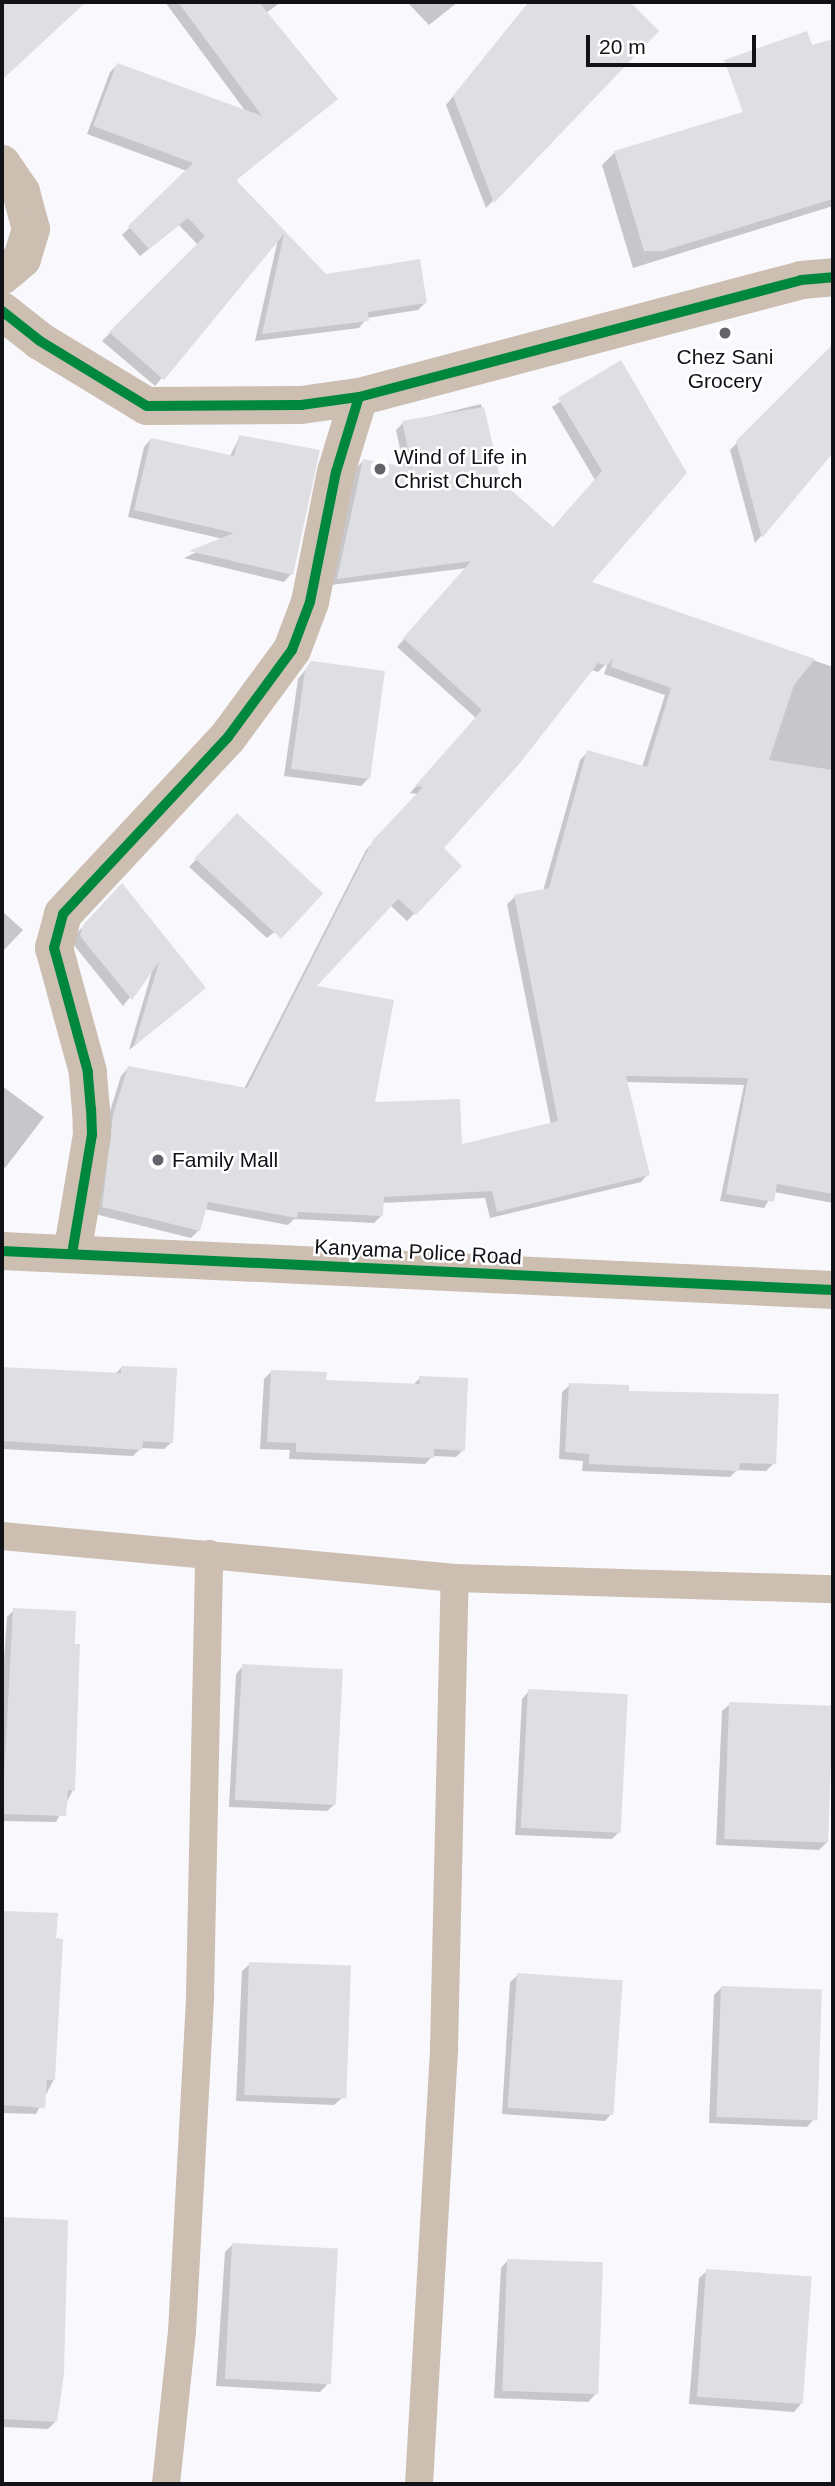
<!DOCTYPE html>
<html>
<head>
<meta charset="utf-8">
<style>
	body { margin:0 }
	#map { position:relative; width:835px; height:2486px; overflow:hidden; background:#f9f9fd; font-family:Helvetica,sans-serif }
	div>[style] { position:absolute }
	.shadow>* { inset:0; background:#0003 }
	.building>* { inset:0; background:#dedee3; transform-origin:0 0 }
	.lane>* { height:28px; margin:-14px; padding:0 14px; transform-origin:14px; border-radius:14px; background:#ccbeb1 }
	.street>* { height:38px; margin:-19px; padding:0 19px; transform-origin:19px; border-radius:19px; background:#ccbeb1 }
	.cycleway>* { height:10px; margin:-5px; padding:0 5px; transform-origin:5px; border-radius:5px; background:#00873e }
	.dots>* { width:19px; height:19px; translate:-50% -50%; box-sizing:border-box; border:4px solid #fff; border-radius:50% }
	span { translate:-50% -50%; white-space:nowrap; text-align:center; line-height:1.15; -webkit-text-stroke:5px #fff; paint-order:stroke }
	.poi-label { font-size:21px; color:#111218 }
	.left { translate:0 -50%; text-align:left }
	.street-label { font-size:21px; color:#111218 }
	.frame { position:absolute; inset:0; border:4px solid #111218; pointer-events:none }
	.scale { position:absolute; left:586px; top:35px; width:170px; height:32px; box-sizing:border-box; border:4px solid #111218; border-top:0; padding-left:9px; font-size:21px; line-height:24px; white-space:nowrap; color:#111218; -webkit-text-stroke:5px #fff; paint-order:stroke }
</style>
</head>
<body>
<div id="map">
	<div class="shadow">
		<i style="clip-path:polygon(2px 2px,84px 2px,2px 78px)"></i>
		<i style="clip-path:polygon(165px 2px,281px 2px,266px 13px,335px 99px,235px 181px,325px 276px,426px 302px,418px 310px,367px 318px,359px 328px,255px 341px,278px 239px,155px 386px,102px 341px,198px 245px,179px 225px,140px 256px,122px 235px,187px 171px,87px 134px,110px 72px,117px 65px,246px 112px)"></i>
		<i style="clip-path:polygon(407px 2px,458px 2px,429px 25px)"></i>
		<i style="clip-path:polygon(529px 2px,627px 2px,657px 31px,486px 208px,446px 105px)"></i>
		<i style="clip-path:polygon(833px 143px,833px 206px,633px 268px,602px 165px,615px 152px,804px 172px)"></i>
		<i style="clip-path:polygon(833px 346px,833px 451px,755px 543px,730px 450px)"></i>
		<i style="clip-path:polygon(evenodd,620px 362px,589px 583px,833px 667px,833px 1000px,782px 986px,772px 1085px,833px 1096px,833px 1203px,774px 1192px,764px 1208px,720px 1201px,744px 1085px,626px 1082px,648px 1174px,641px 1182px,490px 1218px,485px 1198px,382px 1203px,382px 1215px,374px 1223px,294px 1219px,288px 1225px,204px 1209px,199px 1230px,191px 1238px,95px 1214px,106px 1124px,121px 1076px,128px 1068px,244px 1089px,366px 850px,418px 794px,410px 793px,476px 718px,397px 647px,467px 568px,331px 585px,356px 468px,364px 460px,404px 468px,396px 430px,403px 423px,481px 404px,500px 482px,552px 529px,595px 480px,552px 407px,620px 362px,608px 662px,604px 674px,665px 695px,642px 767px,588px 752px,580px 760px,543px 891px,515px 897px,507px 904px,551px 1125px,460px 1146px,373px 1104px,313px 987px,390px 905px,407px 921px,460px 866px,441px 849px,591px 670px,598px 672px,608px 662px)"></i>
		<i style="clip-path:polygon(240px 436px,291px 574px,284px 582px,184px 558px,223px 539px,128px 517px,144px 447px,151px 439px,230px 456px)"></i>
		<i style="clip-path:polygon(311px 663px,368px 779px,361px 786px,284px 776px,298px 679px)"></i>
		<i style="clip-path:polygon(237px 816px,315px 900px,267px 938px,189px 867px)"></i>
		<i style="clip-path:polygon(122px 886px,197px 995px,129px 1050px,153px 968px,123px 1006px,73px 944px,76px 934px)"></i>
		<i style="clip-path:polygon(2px 911px,23px 930px,2px 952px)"></i>
		<i style="clip-path:polygon(2px 1086px,44px 1117px,5px 1168px,2px 1165px)"></i>
		<i style="clip-path:polygon(121px 1368px,172px 1442px,164px 1449px,141px 1448px,133px 1456px,2px 1449px,2px 1369px,115px 1374px)"></i>
		<i style="clip-path:polygon(271px 1372px,324px 1381px,413px 1385px,420px 1378px,463px 1450px,456px 1457px,433px 1456px,425px 1464px,289px 1459px,290px 1450px,260px 1449px,264px 1379px)"></i>
		<i style="clip-path:polygon(570px 1385px,627px 1393px,774px 1463px,766px 1471px,737px 1470px,730px 1477px,582px 1471px,583px 1461px,559px 1459px,562px 1392px)"></i>
		<i style="clip-path:polygon(14px 1610px,73px 1790px,56px 1822px,2px 1821px,2px 1689px,7px 1617px)"></i>
		<i style="clip-path:polygon(243px 1666px,335px 1804px,327px 1811px,229px 1807px,236px 1674px)"></i>
		<i style="clip-path:polygon(529px 1691px,619px 1832px,612px 1839px,515px 1835px,522px 1699px)"></i>
		<i style="clip-path:polygon(730px 1704px,827px 1842px,819px 1850px,716px 1845px,722px 1711px)"></i>
		<i style="clip-path:polygon(2px 1912px,56px 1914px,54px 2079px,36px 2114px,2px 2113px)"></i>
		<i style="clip-path:polygon(250px 1964px,342px 2098px,334px 2105px,236px 2101px,242px 1971px)"></i>
		<i style="clip-path:polygon(518px 1975px,612px 2113px,605px 2121px,502px 2114px,510px 1982px)"></i>
		<i style="clip-path:polygon(722px 1987px,814px 2119px,807px 2127px,709px 2123px,714px 1995px)"></i>
		<i style="clip-path:polygon(2px 2219px,66px 2221px,61px 2396px,56px 2401px,55px 2422px,48px 2429px,2px 2427px)"></i>
		<i style="clip-path:polygon(233px 2244px,327px 2385px,320px 2392px,216px 2386px,225px 2252px)"></i>
		<i style="clip-path:polygon(508px 2260px,595px 2395px,588px 2402px,494px 2398px,501px 2268px)"></i>
		<i style="clip-path:polygon(707px 2271px,801px 2404px,794px 2412px,689px 2404px,699px 2278px)"></i>
	</div>
	<div class="building">
		<i style="clip-path:polygon(2px 2px,86px 2px,2px 80px)"></i>
		<i style="clip-path:polygon(178px 2px,259px 2px,338px 99px,236px 180px,326px 274px,420px 259px,427px 303px,368px 312px,369px 321px,262px 334px,284px 234px,164px 380px,109px 332px,205px 236px,188px 218px,149px 249px,128px 226px,193px 163px,93px 126px,117px 63px,262px 116px)"></i>
		<i style="clip-path:polygon(529px 2px,630px 2px,659px 31px,494px 203px,453px 96px)"></i>
		<i style="clip-path:polygon(807px 31px,812px 45px,833px 39px,833px 199px,663px 251px,644px 251px,614px 151px,743px 112px,724px 60px)"></i>
		<i style="clip-path:polygon(833px 344px,833px 453px,762px 538px,736px 441px)"></i>
		<i style="clip-path:polygon(evenodd,621px 360px,687px 473px,592px 582px,815px 659px,794px 685px,769px 760px,833px 770px,833px 1194px,777px 1184px,774px 1202px,726px 1194px,748px 1078px,626px 1076px,650px 1175px,497px 1212px,492px 1191px,384px 1197px,383px 1216px,298px 1212px,297px 1218px,208px 1202px,200px 1231px,102px 1207px,113px 1115px,128px 1066px,247px 1088px,373px 840px,423px 787px,415px 786px,482px 710px,403px 638px,471px 561px,337px 579px,363px 459px,412px 468px,402px 421px,484px 407px,501px 481px,553px 527px,602px 471px,558px 398px,621px 360px,613px 658px,611px 667px,671px 688px,647px 767px,587px 750px,549px 888px,514px 895px,558px 1121px,462px 1144px,460px 1099px,375px 1102px,394px 1000px,317px 986px,398px 899px,416px 915px,462px 866px,444px 848px,520px 763px,598px 663px,607px 666px,613px 658px)"></i>
		<i style="clip-path:polygon(239px 435px,320px 450px,293px 575px,189px 551px,234px 533px,134px 510px,151px 438px,234px 456px)"></i>
		<i style="clip-path:polygon(311px 661px,385px 671px,370px 779px,291px 769px,305px 670px)"></i>
		<i style="left:237px;top:813px;width:118px;height:62px;rotate:43deg"></i>
		<i style="clip-path:polygon(122px 883px,206px 988px,134px 1046px,159px 962px,132px 1000px,80px 936px,83px 925px)"></i>
		<i style="clip-path:polygon(121px 1366px,177px 1368px,173px 1443px,143px 1441px,142px 1450px,2px 1441px,2px 1367px,121px 1373px)"></i>
		<i style="clip-path:polygon(271px 1370px,327px 1372px,326px 1380px,420px 1384px,419px 1376px,468px 1378px,465px 1451px,434px 1449px,434px 1458px,296px 1452px,296px 1443px,267px 1442px)"></i>
		<i style="clip-path:polygon(569px 1383px,629px 1385px,629px 1391px,779px 1394px,776px 1464px,740px 1463px,739px 1471px,589px 1464px,589px 1454px,565px 1452px)"></i>
		<i style="clip-path:polygon(13px 1608px,76px 1611px,75px 1644px,80px 1644px,75px 1791px,68px 1790px,66px 1816px,2px 1814px)"></i>
		<i style="left:242px;top:1664px;width:101px;height:136px;rotate:3deg"></i>
		<i style="left:528px;top:1689px;width:100px;height:139px;rotate:3deg"></i>
		<i style="left:729px;top:1702px;width:104px;height:137px;rotate:2deg"></i>
		<i style="clip-path:polygon(2px 1911px,58px 1913px,56px 1938px,63px 1939px,55px 2080px,47px 2080px,45px 2108px,2px 2105px)"></i>
		<i style="left:249px;top:1962px;width:102px;height:133px;rotate:2deg"></i>
		<i style="left:517px;top:1973px;width:106px;height:135px;rotate:4deg"></i>
		<i style="left:721px;top:1986px;width:101px;height:131px;rotate:2deg"></i>
		<i style="clip-path:polygon(2px 2217px,68px 2220px,64px 2373px,57px 2422px,2px 2419px)"></i>
		<i style="left:232px;top:2243px;width:106px;height:136px;rotate:3deg"></i>
		<i style="left:507px;top:2259px;width:96px;height:132px;rotate:2deg"></i>
		<i style="left:706px;top:2269px;width:106px;height:128px;rotate:4deg"></i>
	</div>
	<div class="lane">
		<i style="left:2px;top:1536px;width:455px;rotate:5.3deg"></i>
		<i style="left:455px;top:1578px;width:378px;rotate:1.7deg"></i>
		<i style="left:166px;top:2484px;width:153px;rotate:-84deg"></i>
		<i style="left:182px;top:2332px;width:337px;rotate:-86.9deg"></i>
		<i style="left:200px;top:1995px;width:441px;rotate:-88.8deg"></i>
		<i style="left:419px;top:2484px;width:437px;rotate:-86.7deg"></i>
		<i style="left:444px;top:2048px;width:470px;rotate:-88.7deg"></i>
	</div>
	<div class="street">
		<i style="left:2px;top:164px;width:34px;rotate:56deg"></i>
		<i style="left:21px;top:192px;width:38px;rotate:75deg"></i>
		<i style="left:31px;top:229px;width:31px;rotate:107deg"></i>
		<i style="left:22px;top:259px;width:26px;rotate:140deg"></i>
		<i style="left:2px;top:311px;width:48px;rotate:38.3deg"></i>
		<i style="left:40px;top:341px;width:125px;rotate:31.3deg"></i>
		<i style="left:147px;top:406px;width:154px;rotate:-0.4deg"></i>
		<i style="left:301px;top:405px;width:59px;rotate:-7.9deg"></i>
		<i style="left:359px;top:397px;width:457px;rotate:-14.8deg"></i>
		<i style="left:801px;top:280px;width:32px;rotate:-5deg"></i>
		<i style="left:2px;top:1251px;width:832px;rotate:2.69deg"></i>
		<i style="left:72px;top:1254px;width:121px;rotate:-80.5deg"></i>
		<i style="left:92px;top:1135px;width:25px;rotate:-92deg"></i>
		<i style="left:91px;top:1110px;width:38px;rotate:-95deg"></i>
		<i style="left:88px;top:1072px;width:129px;rotate:-105.3deg"></i>
		<i style="left:54px;top:948px;width:35px;rotate:-75deg"></i>
		<i style="left:63px;top:914px;width:242px;rotate:-47deg"></i>
		<i style="left:228px;top:737px;width:108px;rotate:-53.7deg"></i>
		<i style="left:292px;top:650px;width:51px;rotate:-69.4deg"></i>
		<i style="left:310px;top:602px;width:133px;rotate:-78.7deg"></i>
		<i style="left:336px;top:472px;width:78px;rotate:-73deg"></i>
	</div>
	<div class="cycleway">
		<i style="left:2px;top:311px;width:48px;rotate:38.3deg"></i>
		<i style="left:40px;top:341px;width:125px;rotate:31.3deg"></i>
		<i style="left:147px;top:406px;width:154px;rotate:-0.4deg"></i>
		<i style="left:301px;top:405px;width:59px;rotate:-7.9deg"></i>
		<i style="left:359px;top:397px;width:457px;rotate:-14.8deg"></i>
		<i style="left:801px;top:280px;width:32px;rotate:-5deg"></i>
		<i style="left:2px;top:1251px;width:832px;rotate:2.69deg"></i>
		<i style="left:72px;top:1254px;width:121px;rotate:-80.5deg"></i>
		<i style="left:92px;top:1135px;width:25px;rotate:-92deg"></i>
		<i style="left:91px;top:1110px;width:38px;rotate:-95deg"></i>
		<i style="left:88px;top:1072px;width:129px;rotate:-105.3deg"></i>
		<i style="left:54px;top:948px;width:35px;rotate:-75deg"></i>
		<i style="left:63px;top:914px;width:242px;rotate:-47deg"></i>
		<i style="left:228px;top:737px;width:108px;rotate:-53.7deg"></i>
		<i style="left:292px;top:650px;width:51px;rotate:-69.4deg"></i>
		<i style="left:310px;top:602px;width:133px;rotate:-78.7deg"></i>
		<i style="left:336px;top:472px;width:78px;rotate:-73deg"></i>
	</div>
	<div class="dots">
		<i style="left:725px;top:333px;background:#626368"></i>
		<i style="left:380px;top:469px;background:#626368"></i>
		<i style="left:158px;top:1160px;background:#626368"></i>
	</div>
	<div class="poi-label">
		<span style="left:725px;top:369px">Chez Sani<br>Grocery</span>
		<span class="left" style="left:394px;top:469px">Wind of Life in<br>Christ Church</span>
		<span class="left" style="left:172px;top:1160px">Family Mall</span>
	</div>
	<div class="street-label">
		<span style="left:418px;top:1252px;rotate:3deg">Kanyama Police Road</span>
	</div>
	<div class="frame"></div>
	<div class="scale">20 m</div>
</div>
</body>
</html>
